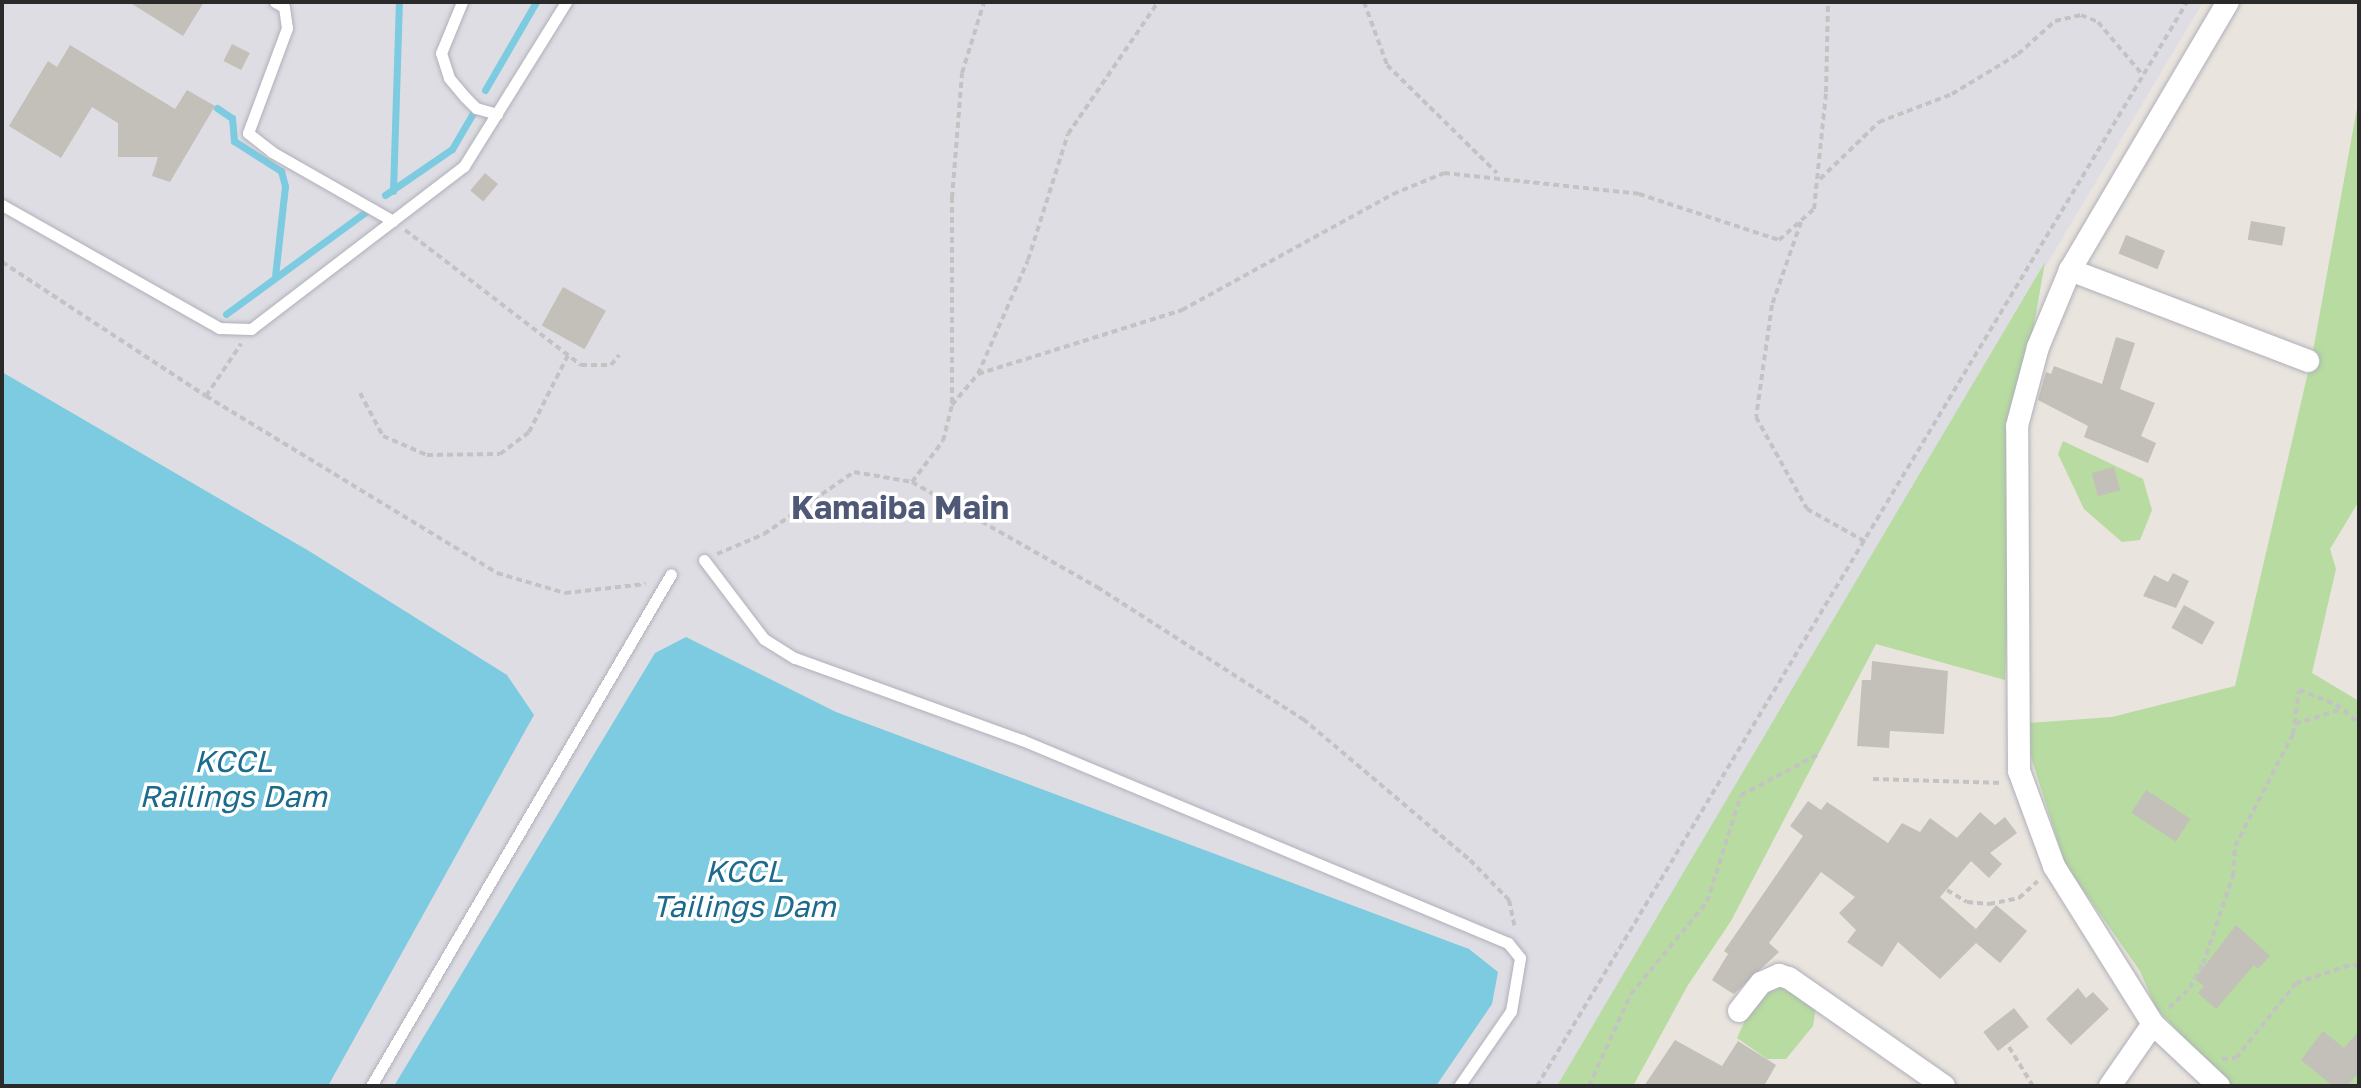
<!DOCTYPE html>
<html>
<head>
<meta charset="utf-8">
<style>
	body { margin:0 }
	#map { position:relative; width:2361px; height:1088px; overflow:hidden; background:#eae4de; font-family:"Golos Text",sans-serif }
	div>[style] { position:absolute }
	.industrial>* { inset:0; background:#dfdde4 }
	.green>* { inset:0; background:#b7dba0 }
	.water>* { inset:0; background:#7ccbe1 }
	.stream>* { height:7px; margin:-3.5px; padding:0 3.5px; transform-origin:3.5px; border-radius:3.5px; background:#7ccbe1 }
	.building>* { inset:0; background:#c3bfb9; transform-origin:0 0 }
	.path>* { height:4px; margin-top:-2px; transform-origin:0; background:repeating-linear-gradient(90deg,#c3c3c3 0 6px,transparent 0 10px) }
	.roads { filter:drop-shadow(0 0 2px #aeb0b9) drop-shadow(0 0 2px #aeb0b9) }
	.service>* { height:11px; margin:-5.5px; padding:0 5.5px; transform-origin:5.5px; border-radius:5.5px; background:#fff }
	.minor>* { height:22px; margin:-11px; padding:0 11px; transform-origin:11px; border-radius:11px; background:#fff }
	span { translate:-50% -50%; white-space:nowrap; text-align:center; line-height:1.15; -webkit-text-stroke:7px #fff; paint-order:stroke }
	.water-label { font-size:30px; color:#1c6b8c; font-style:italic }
	.quarter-label { font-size:32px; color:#4f5876; font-weight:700 }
	.frame { position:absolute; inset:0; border:4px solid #2a2a2a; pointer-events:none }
</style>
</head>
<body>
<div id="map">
	<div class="industrial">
		<i style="clip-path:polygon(2px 2px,2203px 2px,1557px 1086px,2px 1086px)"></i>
	</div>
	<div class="green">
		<i style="clip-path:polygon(2359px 97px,2359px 501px,2330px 549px,2336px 569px,2312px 673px,2359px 701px,2359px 1086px,2230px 1086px,2156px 1008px,2140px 971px,2065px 864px,2031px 757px,2030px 723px,2112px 717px,2235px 686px,2313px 351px)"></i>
		<i style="clip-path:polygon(2045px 262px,2015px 433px,2005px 680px,1876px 644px,1731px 921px,1688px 985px,1633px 1086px,1557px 1086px)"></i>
		<i style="clip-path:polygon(2063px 441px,2143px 479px,2152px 510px,2140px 540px,2122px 542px,2084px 509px,2058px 454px)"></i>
		<i style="clip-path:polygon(1790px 986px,1817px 1001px,1813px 1026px,1786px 1059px,1767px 1059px,1737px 1038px,1754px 1001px,1769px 989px)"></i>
	</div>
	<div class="water">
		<i style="clip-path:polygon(2px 372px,309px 551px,507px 675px,534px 715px,328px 1086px,2px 1086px)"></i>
		<i style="clip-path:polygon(686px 637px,836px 712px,1469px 949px,1498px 972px,1492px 1004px,1436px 1086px,394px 1086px,655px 653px)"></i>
	</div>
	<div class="stream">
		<i style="left:485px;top:90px;width:102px;rotate:-59.9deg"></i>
		<i style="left:217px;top:108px;width:18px;rotate:34deg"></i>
		<i style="left:232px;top:118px;width:23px;rotate:85deg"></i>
		<i style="left:234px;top:141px;width:56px;rotate:32.6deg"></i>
		<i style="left:281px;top:171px;width:16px;rotate:75deg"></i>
		<i style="left:285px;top:186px;width:92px;rotate:96.3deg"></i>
		<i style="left:393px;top:191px;width:189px;rotate:-88.2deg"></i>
		<i style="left:385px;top:195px;width:81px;rotate:-34.5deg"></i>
		<i style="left:452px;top:149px;width:48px;rotate:-59.7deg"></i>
		<i style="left:226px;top:314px;width:176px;rotate:-36.2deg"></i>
	</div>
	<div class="building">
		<i style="clip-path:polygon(129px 2px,204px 2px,183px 36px)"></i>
		<i style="left:232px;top:44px;width:20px;height:19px;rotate:27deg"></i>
		<i style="clip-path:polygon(70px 45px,175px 109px,187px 90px,215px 106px,170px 182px,152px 176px,158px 157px,118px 157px,118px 123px,92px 107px,61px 158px,9px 126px,48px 61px,57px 67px)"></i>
		<i style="left:485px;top:173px;width:17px;height:23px;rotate:40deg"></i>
		<i style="left:2251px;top:221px;width:35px;height:19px;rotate:10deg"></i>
		<i style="left:2126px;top:235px;width:42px;height:20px;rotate:22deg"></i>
		<i style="left:563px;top:287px;width:49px;height:44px;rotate:29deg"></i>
		<i style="clip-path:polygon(2116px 337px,2135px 343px,2120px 389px,2155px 403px,2141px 436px,2156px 443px,2148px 463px,2084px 437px,2088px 426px,2038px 400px,2046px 372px,2051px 374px,2054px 366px,2102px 384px)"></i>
		<i style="left:2114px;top:467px;width:24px;height:23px;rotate:75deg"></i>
		<i style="clip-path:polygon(2173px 573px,2189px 581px,2176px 608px,2143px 596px,2154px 575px,2168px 582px)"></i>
		<i style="left:2184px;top:605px;width:35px;height:26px;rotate:29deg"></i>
		<i style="clip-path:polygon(1872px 661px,1948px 671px,1944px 734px,1890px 731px,1889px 748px,1857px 746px,1862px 680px,1871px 680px)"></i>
		<i style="left:2146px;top:790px;width:53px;height:27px;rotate:33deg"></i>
		<i style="clip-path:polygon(1808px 801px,1821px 810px,1827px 802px,1888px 843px,1902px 823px,1920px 832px,1930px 818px,1957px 838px,1980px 812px,1995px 825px,2005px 817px,2017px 833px,1990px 853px,2002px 864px,1989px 878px,1971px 861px,1940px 897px,1976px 929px,1996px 905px,2027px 931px,2000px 963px,1976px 943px,1940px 979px,1898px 942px,1882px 967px,1847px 942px,1856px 930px,1839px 913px,1855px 897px,1821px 872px,1769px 943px,1779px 952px,1734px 994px,1727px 990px,1712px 980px,1728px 954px,1724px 951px,1803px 836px,1790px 826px)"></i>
		<i style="clip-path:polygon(2236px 925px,2270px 956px,2258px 969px,2254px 965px,2216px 1009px,2198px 993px,2204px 986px,2195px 979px)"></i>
		<i style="clip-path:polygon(2078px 988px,2086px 998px,2093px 992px,2109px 1009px,2071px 1045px,2046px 1019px)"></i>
		<i style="left:2014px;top:1008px;width:24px;height:39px;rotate:52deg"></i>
		<i style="clip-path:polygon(2323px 1031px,2344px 1048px,2359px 1031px,2359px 1072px,2347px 1086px,2333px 1086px,2301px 1060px)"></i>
		<i style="clip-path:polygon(1675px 1040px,1722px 1066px,1738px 1041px,1776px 1065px,1764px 1086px,1644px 1086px)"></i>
	</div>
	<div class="path">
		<i style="left:1364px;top:2px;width:67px;rotate:69.9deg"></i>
		<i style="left:1387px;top:65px;width:154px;rotate:44.5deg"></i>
		<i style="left:1820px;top:179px;width:82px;rotate:-44deg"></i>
		<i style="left:1879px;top:122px;width:78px;rotate:-21deg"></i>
		<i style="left:1952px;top:94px;width:77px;rotate:-31.2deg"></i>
		<i style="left:2018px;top:54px;width:50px;rotate:-41.7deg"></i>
		<i style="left:2055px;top:21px;width:27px;rotate:-13deg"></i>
		<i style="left:2081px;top:15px;width:18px;rotate:22deg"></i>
		<i style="left:2098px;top:22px;width:67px;rotate:49.9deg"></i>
		<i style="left:1801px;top:222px;width:88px;rotate:109.3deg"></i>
		<i style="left:1772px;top:305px;width:113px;rotate:98.1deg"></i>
		<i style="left:1756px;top:417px;width:105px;rotate:61deg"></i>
		<i style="left:1807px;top:509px;width:68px;rotate:29.2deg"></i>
		<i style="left:405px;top:230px;width:222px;rotate:37.5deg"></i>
		<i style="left:581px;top:365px;width:30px"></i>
		<i style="left:611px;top:365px;width:13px;rotate:-51deg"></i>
		<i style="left:2px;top:262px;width:244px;rotate:33.3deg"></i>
		<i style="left:206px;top:396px;width:341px;rotate:31.3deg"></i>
		<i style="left:497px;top:573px;width:71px;rotate:16.4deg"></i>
		<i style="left:565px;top:593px;width:81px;rotate:-6.3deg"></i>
		<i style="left:978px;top:374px;width:124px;rotate:-66.3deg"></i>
		<i style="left:1028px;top:260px;width:132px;rotate:-72.4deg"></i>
		<i style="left:1068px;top:134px;width:160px;rotate:-55.7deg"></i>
		<i style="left:360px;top:393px;width:49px;rotate:61.9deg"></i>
		<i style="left:383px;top:436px;width:48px;rotate:23.4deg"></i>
		<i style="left:427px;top:455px;width:73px;rotate:-0.8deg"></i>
		<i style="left:500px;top:454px;width:36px;rotate:-37deg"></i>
		<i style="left:529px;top:432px;width:86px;rotate:-63.1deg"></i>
		<i style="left:206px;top:396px;width:63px;rotate:-56.1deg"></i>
		<i style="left:952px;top:403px;width:205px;rotate:-90deg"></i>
		<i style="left:952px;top:198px;width:125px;rotate:-85.4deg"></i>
		<i style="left:962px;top:73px;width:74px;rotate:-72.8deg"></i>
		<i style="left:912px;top:482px;width:213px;rotate:29.6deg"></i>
		<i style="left:1097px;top:587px;width:245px;rotate:32.7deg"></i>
		<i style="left:1303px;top:719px;width:219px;rotate:40.2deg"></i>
		<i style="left:1470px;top:860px;width:56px;rotate:45.7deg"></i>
		<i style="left:1509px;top:900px;width:29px;rotate:78deg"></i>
		<i style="left:717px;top:554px;width:51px;rotate:-23.1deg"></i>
		<i style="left:764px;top:534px;width:109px;rotate:-34.6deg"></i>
		<i style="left:854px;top:472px;width:59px;rotate:9.8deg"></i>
		<i style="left:912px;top:482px;width:51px;rotate:-52.9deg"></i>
		<i style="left:943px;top:441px;width:37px;rotate:-76deg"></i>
		<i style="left:952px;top:405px;width:40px;rotate:-50deg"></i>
		<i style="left:978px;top:374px;width:214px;rotate:-17.4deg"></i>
		<i style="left:1182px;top:310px;width:241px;rotate:-28.8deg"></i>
		<i style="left:1393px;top:194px;width:55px;rotate:-22.4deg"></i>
		<i style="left:1444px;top:173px;width:196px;rotate:6.1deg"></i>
		<i style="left:1639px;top:194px;width:147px;rotate:18.2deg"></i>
		<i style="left:1779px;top:240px;width:47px;rotate:-41.5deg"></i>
		<i style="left:1814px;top:209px;width:118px;rotate:-84.1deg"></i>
		<i style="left:1826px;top:92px;width:90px;rotate:-88.7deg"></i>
		<i style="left:2295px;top:724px;width:49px;rotate:-17.7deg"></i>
		<i style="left:1873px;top:779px;width:130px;rotate:1.8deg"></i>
		<i style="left:1947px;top:890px;width:23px;rotate:31deg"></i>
		<i style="left:1967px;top:902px;width:22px;rotate:5deg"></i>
		<i style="left:1989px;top:904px;width:31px;rotate:-11deg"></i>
		<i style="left:2019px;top:898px;width:25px;rotate:-42deg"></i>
		<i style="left:2169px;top:1008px;width:29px;rotate:-44deg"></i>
		<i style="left:2190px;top:988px;width:27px;rotate:-62deg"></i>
		<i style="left:2203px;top:964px;width:93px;rotate:-71.2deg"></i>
		<i style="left:2233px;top:876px;width:30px;rotate:-86deg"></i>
		<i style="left:2235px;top:846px;width:126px;rotate:-62.6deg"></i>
		<i style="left:2293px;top:734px;width:44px;rotate:-82.2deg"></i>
		<i style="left:2299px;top:690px;width:40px;rotate:21deg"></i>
		<i style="left:2336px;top:704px;width:30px;rotate:40deg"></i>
		<i style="left:2009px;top:1047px;width:46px;rotate:58.4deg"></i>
		<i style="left:2222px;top:1059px;width:14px;rotate:-4deg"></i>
		<i style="left:2236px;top:1058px;width:96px;rotate:-51.3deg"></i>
		<i style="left:2296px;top:983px;width:60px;rotate:-18.4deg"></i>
		<i style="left:2353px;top:964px;width:7px;rotate:27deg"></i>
		<i style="left:1537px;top:1086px;width:1264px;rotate:-59.05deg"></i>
		<i style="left:1589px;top:1086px;width:101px;rotate:-65.5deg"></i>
		<i style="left:1631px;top:994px;width:119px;rotate:-50.4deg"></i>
		<i style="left:1707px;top:902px;width:112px;rotate:-72.4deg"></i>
		<i style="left:1741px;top:795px;width:88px;rotate:-27.7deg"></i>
	</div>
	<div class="roads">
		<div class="service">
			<i style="left:275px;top:2px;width:10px;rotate:29deg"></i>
			<i style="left:284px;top:7px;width:21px;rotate:82deg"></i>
			<i style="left:287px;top:28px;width:112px;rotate:110.4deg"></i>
			<i style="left:248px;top:133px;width:31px;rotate:38deg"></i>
			<i style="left:272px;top:152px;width:139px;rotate:29.7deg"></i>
			<i style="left:462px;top:2px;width:55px;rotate:112.4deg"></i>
			<i style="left:441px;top:53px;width:26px;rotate:72deg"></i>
			<i style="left:449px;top:78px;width:25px;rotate:50deg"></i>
			<i style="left:465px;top:97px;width:16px;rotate:45deg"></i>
			<i style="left:476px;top:108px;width:22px;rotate:16deg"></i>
			<i style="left:2px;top:205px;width:249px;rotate:29.5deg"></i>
			<i style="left:219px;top:328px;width:32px;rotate:2deg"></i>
			<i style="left:251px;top:329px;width:268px;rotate:-37.4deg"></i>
			<i style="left:464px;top:166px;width:193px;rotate:-58.1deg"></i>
			<i style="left:704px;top:560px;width:99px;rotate:52.8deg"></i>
			<i style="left:764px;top:639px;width:36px;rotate:32deg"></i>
			<i style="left:795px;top:658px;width:241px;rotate:19.9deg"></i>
			<i style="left:1022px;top:740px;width:527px;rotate:22.67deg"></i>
			<i style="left:1508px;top:943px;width:19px;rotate:51deg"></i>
			<i style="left:1520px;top:958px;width:54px;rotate:99.6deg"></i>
			<i style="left:1511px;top:1011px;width:91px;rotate:124.7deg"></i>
			<i style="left:371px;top:1086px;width:593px;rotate:-59.63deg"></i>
		</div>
		<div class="minor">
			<i style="left:2070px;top:270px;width:255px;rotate:20.9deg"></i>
			<i style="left:1739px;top:1011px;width:36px;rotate:-52deg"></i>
			<i style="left:1761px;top:983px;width:20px;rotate:-24deg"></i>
			<i style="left:1779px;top:975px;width:10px;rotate:17deg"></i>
			<i style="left:1789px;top:978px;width:189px;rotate:34.9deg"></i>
			<i style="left:2110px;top:1086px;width:75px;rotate:-55.3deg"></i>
			<i style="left:2219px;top:1086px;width:91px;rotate:-136.8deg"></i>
			<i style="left:2153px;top:1024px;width:186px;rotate:-122.1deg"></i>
			<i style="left:2054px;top:866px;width:101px;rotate:-110.2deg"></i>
			<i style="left:2019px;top:771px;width:345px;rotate:-90.3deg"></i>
			<i style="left:2017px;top:426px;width:82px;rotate:-75.1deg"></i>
			<i style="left:2038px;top:347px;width:83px;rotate:-67.4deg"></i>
			<i style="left:2070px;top:270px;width:311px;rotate:-59.5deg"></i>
		</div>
	</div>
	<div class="water-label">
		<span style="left:233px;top:778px">KCCL<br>Railings Dam</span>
		<span style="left:744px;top:888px">KCCL<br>Tailings Dam</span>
	</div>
	<div class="quarter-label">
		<span style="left:900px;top:507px">Kamaiba Main</span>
	</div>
	<div class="frame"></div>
</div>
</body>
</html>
